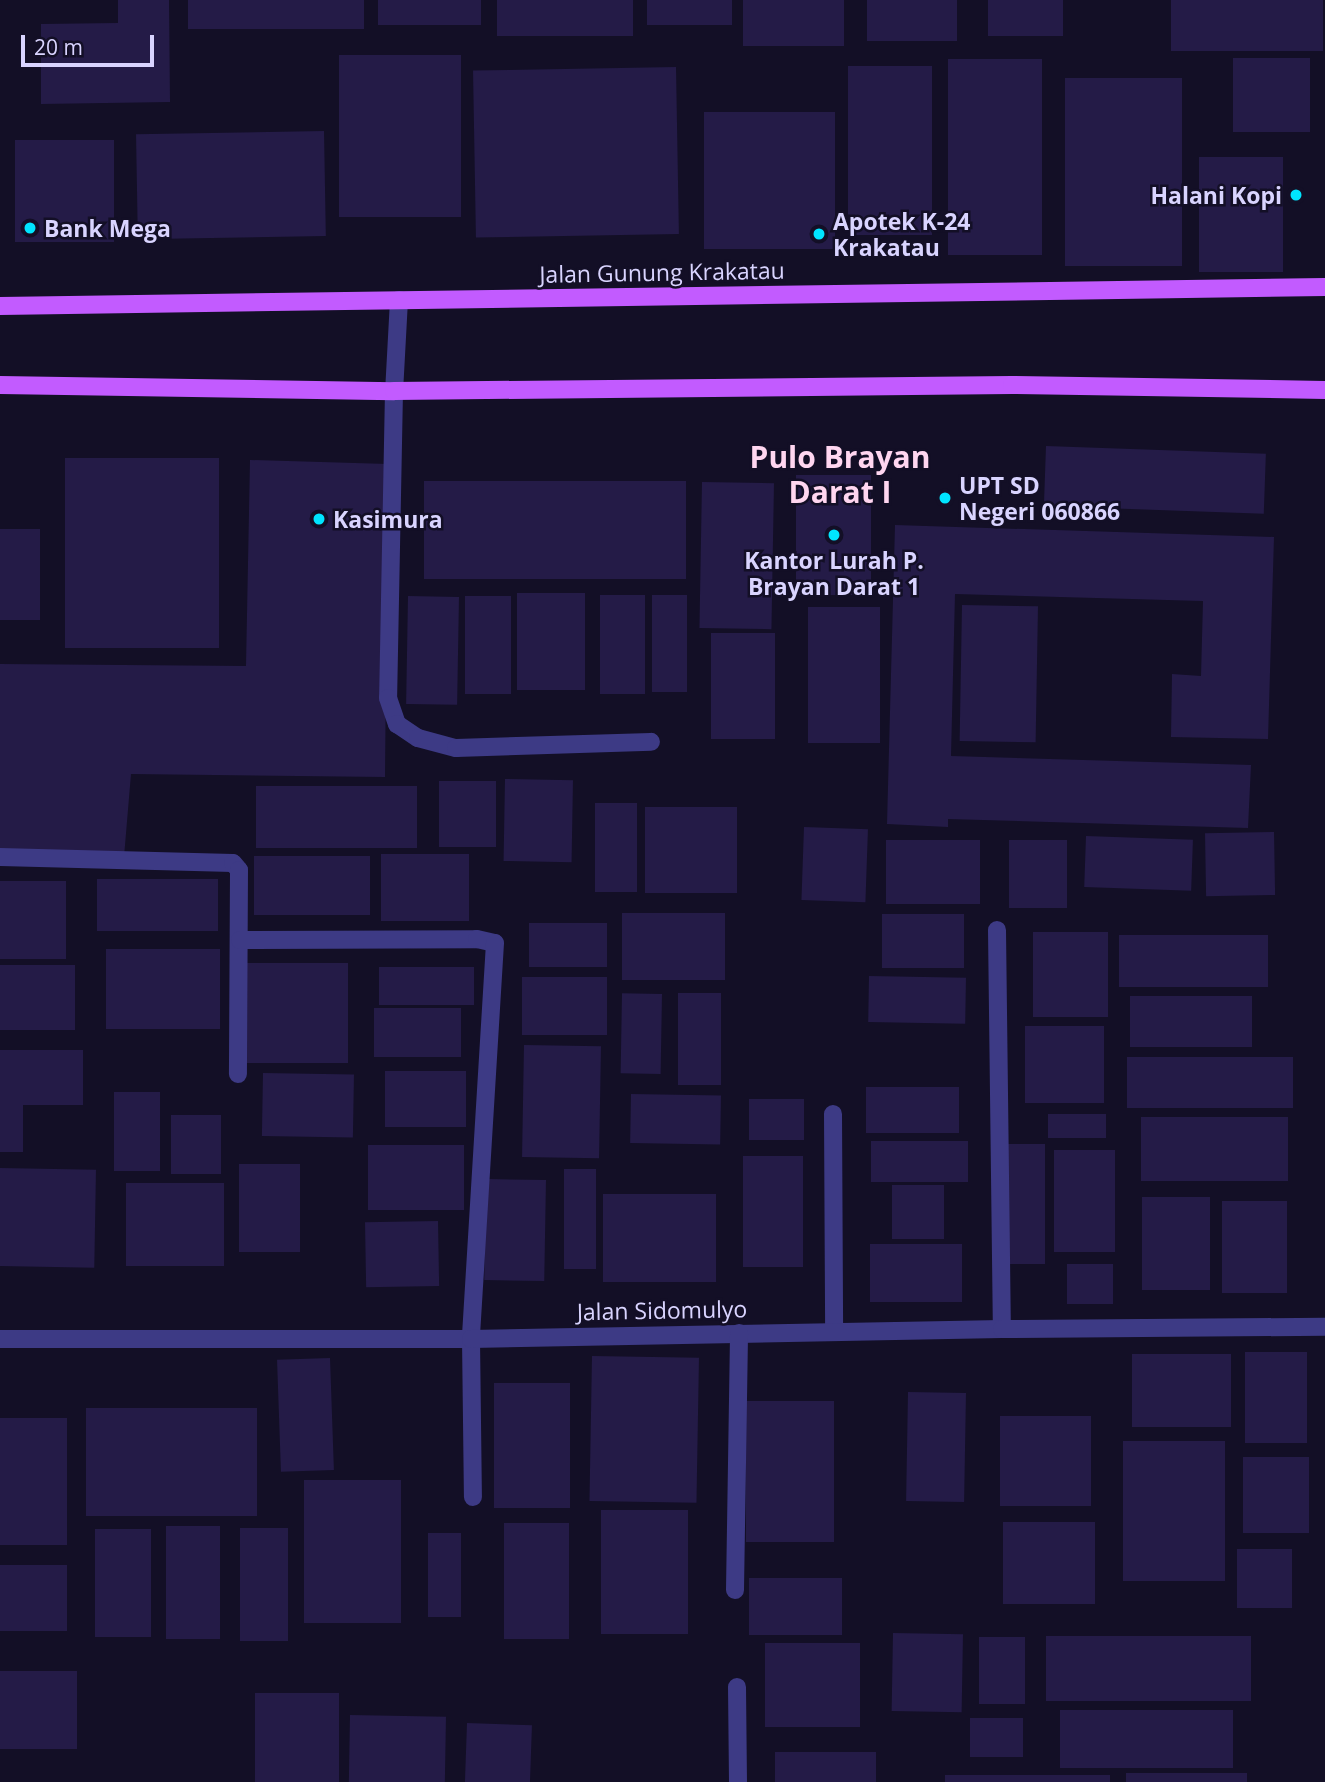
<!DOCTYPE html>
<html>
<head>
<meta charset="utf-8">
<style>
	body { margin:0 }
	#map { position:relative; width:1325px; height:1782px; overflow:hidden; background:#130f26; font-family:"Open Sans",sans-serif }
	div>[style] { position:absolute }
	.building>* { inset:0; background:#241b47; transform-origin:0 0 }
	.minor>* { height:18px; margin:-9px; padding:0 9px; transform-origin:9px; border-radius:9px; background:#3d3a85 }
	.major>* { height:18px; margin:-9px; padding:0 9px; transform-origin:9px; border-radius:9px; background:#c25bff }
	.dots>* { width:19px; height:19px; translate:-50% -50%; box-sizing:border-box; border:4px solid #130f26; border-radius:50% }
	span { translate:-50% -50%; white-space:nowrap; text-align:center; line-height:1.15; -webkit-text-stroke:5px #130f26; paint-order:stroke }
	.poi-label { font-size:23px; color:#d9d4ff; font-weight:700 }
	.right { translate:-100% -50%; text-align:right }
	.left { translate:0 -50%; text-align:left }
	.street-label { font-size:23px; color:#d9d4ff }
	.district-label { font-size:30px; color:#ffd6f0; font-weight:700 }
	.scale { position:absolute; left:21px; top:35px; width:133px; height:32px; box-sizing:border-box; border:4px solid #d9d4ff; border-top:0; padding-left:9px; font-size:21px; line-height:24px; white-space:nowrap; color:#d9d4ff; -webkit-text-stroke:5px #130f26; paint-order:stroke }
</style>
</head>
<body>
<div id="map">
	<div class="building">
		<i style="clip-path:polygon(118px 0,169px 0,170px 102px,41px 104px,41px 24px,118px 23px)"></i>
		<i style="left:188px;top:0;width:176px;height:29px"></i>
		<i style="left:378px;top:0;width:103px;height:25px"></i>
		<i style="left:497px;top:0;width:136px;height:36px"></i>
		<i style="left:647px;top:0;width:85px;height:25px"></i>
		<i style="left:743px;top:0;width:101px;height:46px"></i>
		<i style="left:867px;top:0;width:90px;height:41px"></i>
		<i style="left:988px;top:0;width:75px;height:36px"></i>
		<i style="left:1171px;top:0;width:152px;height:51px"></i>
		<i style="left:461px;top:55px;width:162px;height:122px;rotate:90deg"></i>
		<i style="left:1310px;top:58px;width:74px;height:77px;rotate:90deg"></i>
		<i style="left:948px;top:59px;width:94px;height:196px"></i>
		<i style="left:848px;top:66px;width:84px;height:169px"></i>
		<i style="left:676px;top:67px;width:167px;height:203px;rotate:89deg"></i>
		<i style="left:1182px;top:78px;width:188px;height:117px;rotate:90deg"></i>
		<i style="left:835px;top:112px;width:137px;height:131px;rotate:90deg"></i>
		<i style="left:324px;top:131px;width:105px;height:188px;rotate:89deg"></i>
		<i style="left:15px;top:140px;width:99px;height:102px"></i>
		<i style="left:1199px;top:157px;width:84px;height:115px"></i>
		<i style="left:1046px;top:446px;width:220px;height:60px;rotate:2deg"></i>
		<i style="left:65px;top:458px;width:154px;height:190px"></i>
		<i style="clip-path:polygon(250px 460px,388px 464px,385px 777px,131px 774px,124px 857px,0 854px,0 664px,246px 666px)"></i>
		<i style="left:796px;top:475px;width:75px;height:120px"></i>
		<i style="left:686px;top:481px;width:98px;height:262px;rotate:90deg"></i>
		<i style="left:702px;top:482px;width:72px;height:146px;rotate:1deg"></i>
		<i style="clip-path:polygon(895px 525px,1274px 537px,1268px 739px,1171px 737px,1172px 674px,1201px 676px,1203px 601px,955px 594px,951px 756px,1251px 765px,1248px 828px,948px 819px,948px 827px,887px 824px)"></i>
		<i style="left:0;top:529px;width:40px;height:91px"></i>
		<i style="left:517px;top:593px;width:68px;height:97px"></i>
		<i style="left:600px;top:595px;width:45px;height:99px"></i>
		<i style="left:652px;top:595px;width:35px;height:97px"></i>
		<i style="left:408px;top:596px;width:51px;height:108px;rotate:1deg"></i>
		<i style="left:465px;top:596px;width:46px;height:98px"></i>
		<i style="left:962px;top:605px;width:76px;height:136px;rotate:1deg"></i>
		<i style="left:808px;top:607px;width:72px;height:136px"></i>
		<i style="left:711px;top:633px;width:64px;height:106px"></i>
		<i style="left:505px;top:779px;width:68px;height:82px;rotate:1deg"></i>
		<i style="left:439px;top:781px;width:57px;height:66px"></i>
		<i style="left:256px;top:786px;width:161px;height:62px"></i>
		<i style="left:595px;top:803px;width:42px;height:89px"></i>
		<i style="left:645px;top:807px;width:92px;height:86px"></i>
		<i style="left:804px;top:827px;width:64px;height:73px;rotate:2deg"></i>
		<i style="left:1274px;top:832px;width:63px;height:69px;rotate:89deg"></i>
		<i style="left:1086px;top:836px;width:107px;height:51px;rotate:2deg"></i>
		<i style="left:886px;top:840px;width:94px;height:64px"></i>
		<i style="left:1009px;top:840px;width:58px;height:68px"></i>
		<i style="left:381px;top:854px;width:88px;height:67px"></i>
		<i style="left:254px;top:856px;width:116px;height:59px"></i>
		<i style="left:97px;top:879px;width:121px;height:52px"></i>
		<i style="left:0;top:881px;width:66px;height:78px"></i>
		<i style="left:622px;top:913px;width:103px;height:67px"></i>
		<i style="left:882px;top:914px;width:82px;height:54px"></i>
		<i style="left:529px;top:923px;width:78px;height:44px"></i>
		<i style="left:1033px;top:932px;width:75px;height:85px"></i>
		<i style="left:1119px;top:935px;width:149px;height:52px"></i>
		<i style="left:106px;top:949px;width:114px;height:80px"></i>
		<i style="left:245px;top:963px;width:103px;height:100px"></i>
		<i style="left:0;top:965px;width:75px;height:65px"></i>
		<i style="left:379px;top:967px;width:95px;height:38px"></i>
		<i style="left:869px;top:976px;width:97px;height:46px;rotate:1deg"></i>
		<i style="left:522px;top:977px;width:85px;height:58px"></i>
		<i style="left:678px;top:993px;width:43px;height:92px"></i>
		<i style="left:662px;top:994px;width:80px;height:40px;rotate:91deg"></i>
		<i style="left:1130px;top:996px;width:122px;height:51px"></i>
		<i style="left:374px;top:1008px;width:87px;height:49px"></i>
		<i style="left:1025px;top:1026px;width:79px;height:77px"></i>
		<i style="left:524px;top:1045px;width:77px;height:112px;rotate:1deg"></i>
		<i style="clip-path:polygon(0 1050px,83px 1050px,83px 1105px,23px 1105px,23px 1152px,0 1152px)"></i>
		<i style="left:1127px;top:1057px;width:166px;height:51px"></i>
		<i style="left:385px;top:1071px;width:81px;height:56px"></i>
		<i style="left:263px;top:1073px;width:91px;height:63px;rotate:1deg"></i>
		<i style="left:866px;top:1087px;width:93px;height:46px"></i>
		<i style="left:114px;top:1092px;width:46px;height:79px"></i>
		<i style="left:631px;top:1094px;width:90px;height:49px;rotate:1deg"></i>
		<i style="left:804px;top:1099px;width:41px;height:55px;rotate:90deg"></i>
		<i style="left:1106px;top:1114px;width:24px;height:58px;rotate:90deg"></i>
		<i style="left:171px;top:1115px;width:50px;height:59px"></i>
		<i style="left:1141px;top:1117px;width:147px;height:64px"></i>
		<i style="left:968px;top:1141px;width:41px;height:97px;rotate:90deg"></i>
		<i style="left:1003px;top:1144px;width:42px;height:120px"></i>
		<i style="left:368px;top:1145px;width:96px;height:65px"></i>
		<i style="left:1054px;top:1150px;width:61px;height:102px"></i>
		<i style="left:743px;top:1156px;width:60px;height:111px"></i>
		<i style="left:239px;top:1164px;width:61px;height:88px"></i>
		<i style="left:0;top:1168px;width:96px;height:98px;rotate:1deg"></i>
		<i style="left:564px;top:1169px;width:32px;height:100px"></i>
		<i style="left:486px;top:1179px;width:60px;height:101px;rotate:1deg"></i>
		<i style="left:126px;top:1183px;width:98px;height:83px"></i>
		<i style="left:892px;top:1185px;width:52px;height:54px"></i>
		<i style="left:603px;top:1194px;width:113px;height:88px"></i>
		<i style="left:1142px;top:1197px;width:68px;height:93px"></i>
		<i style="left:1222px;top:1201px;width:65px;height:92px"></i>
		<i style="left:438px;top:1221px;width:65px;height:73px;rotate:89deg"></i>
		<i style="left:962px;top:1244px;width:58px;height:92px;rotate:90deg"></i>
		<i style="left:1067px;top:1264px;width:46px;height:40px"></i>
		<i style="left:1245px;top:1352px;width:62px;height:91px"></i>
		<i style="left:1231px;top:1354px;width:73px;height:99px;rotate:90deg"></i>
		<i style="left:592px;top:1356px;width:107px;height:145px;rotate:1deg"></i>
		<i style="left:330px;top:1358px;width:112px;height:53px;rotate:88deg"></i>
		<i style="left:570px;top:1383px;width:125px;height:76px;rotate:90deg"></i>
		<i style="left:908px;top:1392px;width:58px;height:109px;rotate:1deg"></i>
		<i style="left:746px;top:1401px;width:88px;height:141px"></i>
		<i style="left:86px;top:1408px;width:171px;height:108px"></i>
		<i style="left:1000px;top:1416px;width:91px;height:90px"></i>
		<i style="left:0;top:1418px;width:67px;height:127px"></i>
		<i style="left:1123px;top:1441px;width:102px;height:140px"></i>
		<i style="left:1243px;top:1457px;width:66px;height:76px"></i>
		<i style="left:304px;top:1480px;width:97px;height:143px"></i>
		<i style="left:601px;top:1510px;width:87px;height:124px"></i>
		<i style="left:1095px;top:1522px;width:82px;height:92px;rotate:90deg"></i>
		<i style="left:569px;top:1523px;width:116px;height:65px;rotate:90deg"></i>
		<i style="left:166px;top:1526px;width:54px;height:113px"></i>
		<i style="left:240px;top:1528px;width:48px;height:113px"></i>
		<i style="left:151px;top:1529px;width:108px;height:56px;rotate:90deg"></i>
		<i style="left:428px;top:1533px;width:33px;height:84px"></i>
		<i style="left:1237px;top:1549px;width:55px;height:59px"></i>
		<i style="left:0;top:1565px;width:67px;height:66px"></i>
		<i style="left:749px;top:1578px;width:93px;height:57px"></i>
		<i style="left:893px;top:1633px;width:70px;height:78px;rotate:1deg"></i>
		<i style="left:1046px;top:1636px;width:205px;height:65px"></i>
		<i style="left:1025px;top:1637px;width:67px;height:46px;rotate:90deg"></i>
		<i style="left:765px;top:1643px;width:95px;height:84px"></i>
		<i style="left:0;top:1671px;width:77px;height:78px"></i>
		<i style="left:255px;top:1693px;width:84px;height:89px"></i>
		<i style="left:1060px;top:1710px;width:173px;height:58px"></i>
		<i style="left:350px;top:1715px;width:96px;height:67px;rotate:1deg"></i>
		<i style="left:970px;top:1718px;width:53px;height:39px"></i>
		<i style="left:467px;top:1723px;width:65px;height:59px;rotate:2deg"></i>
		<i style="left:775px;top:1752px;width:101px;height:30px"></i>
		<i style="left:1126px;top:1773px;width:121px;height:9px"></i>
		<i style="left:945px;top:1775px;width:165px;height:7px"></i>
	</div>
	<div class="minor">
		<i style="left:399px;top:300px;width:91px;rotate:93.1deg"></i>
		<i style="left:394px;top:391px;width:307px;rotate:91.1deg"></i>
		<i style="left:388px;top:698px;width:28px;rotate:71deg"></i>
		<i style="left:397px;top:724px;width:25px;rotate:34deg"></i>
		<i style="left:418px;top:738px;width:39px;rotate:15deg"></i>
		<i style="left:456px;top:748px;width:195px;rotate:-1.8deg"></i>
		<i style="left:0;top:857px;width:233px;rotate:1.5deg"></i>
		<i style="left:233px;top:863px;width:9px;rotate:49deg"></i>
		<i style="left:239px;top:870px;width:204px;rotate:90.3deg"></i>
		<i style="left:997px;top:930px;width:399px;rotate:89.3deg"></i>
		<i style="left:240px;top:940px;width:237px;rotate:-0.2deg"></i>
		<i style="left:477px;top:939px;width:18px;rotate:13deg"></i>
		<i style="left:495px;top:943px;width:397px;rotate:93.5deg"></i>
		<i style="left:471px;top:1339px;width:158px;rotate:89.3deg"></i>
		<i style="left:833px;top:1114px;width:218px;rotate:89.7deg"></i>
		<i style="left:0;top:1339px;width:471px"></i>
		<i style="left:471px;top:1339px;width:531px;rotate:-1.08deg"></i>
		<i style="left:1002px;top:1329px;width:323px;rotate:-0.4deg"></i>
		<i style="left:735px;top:1590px;width:257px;rotate:-89.1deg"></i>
		<i style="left:737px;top:1687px;width:95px;rotate:89.4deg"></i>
	</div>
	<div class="major">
		<i style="left:0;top:306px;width:1325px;rotate:-0.82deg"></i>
		<i style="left:0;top:385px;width:394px;rotate:0.9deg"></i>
		<i style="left:394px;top:391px;width:618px;rotate:-0.56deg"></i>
		<i style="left:1012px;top:385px;width:313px;rotate:0.9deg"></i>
	</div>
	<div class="dots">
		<i style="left:1296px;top:195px;background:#00e5ff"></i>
		<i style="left:30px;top:228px;background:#00e5ff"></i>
		<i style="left:819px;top:234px;background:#00e5ff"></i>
		<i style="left:945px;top:498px;background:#00e5ff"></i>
		<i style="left:319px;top:519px;background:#00e5ff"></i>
		<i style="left:834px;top:535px;background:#00e5ff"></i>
	</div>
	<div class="poi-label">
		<span class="right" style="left:1282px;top:195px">Halani Kopi</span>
		<span class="left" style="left:833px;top:234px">Apotek K-24<br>Krakatau</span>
		<span class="left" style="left:44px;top:228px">Bank Mega</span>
		<span class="left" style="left:959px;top:498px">UPT SD<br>Negeri 060866</span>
		<span class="left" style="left:333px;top:519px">Kasimura</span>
		<span style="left:834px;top:573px">Kantor Lurah P.<br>Brayan Darat 1</span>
	</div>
	<div class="street-label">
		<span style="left:662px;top:272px;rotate:-1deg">Jalan Gunung Krakatau</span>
		<span style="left:662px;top:1310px;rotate:-1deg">Jalan Sidomulyo</span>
	</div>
	<div class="district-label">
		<span style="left:840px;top:474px">Pulo Brayan<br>Darat I</span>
	</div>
	<div class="scale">20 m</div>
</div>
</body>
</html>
